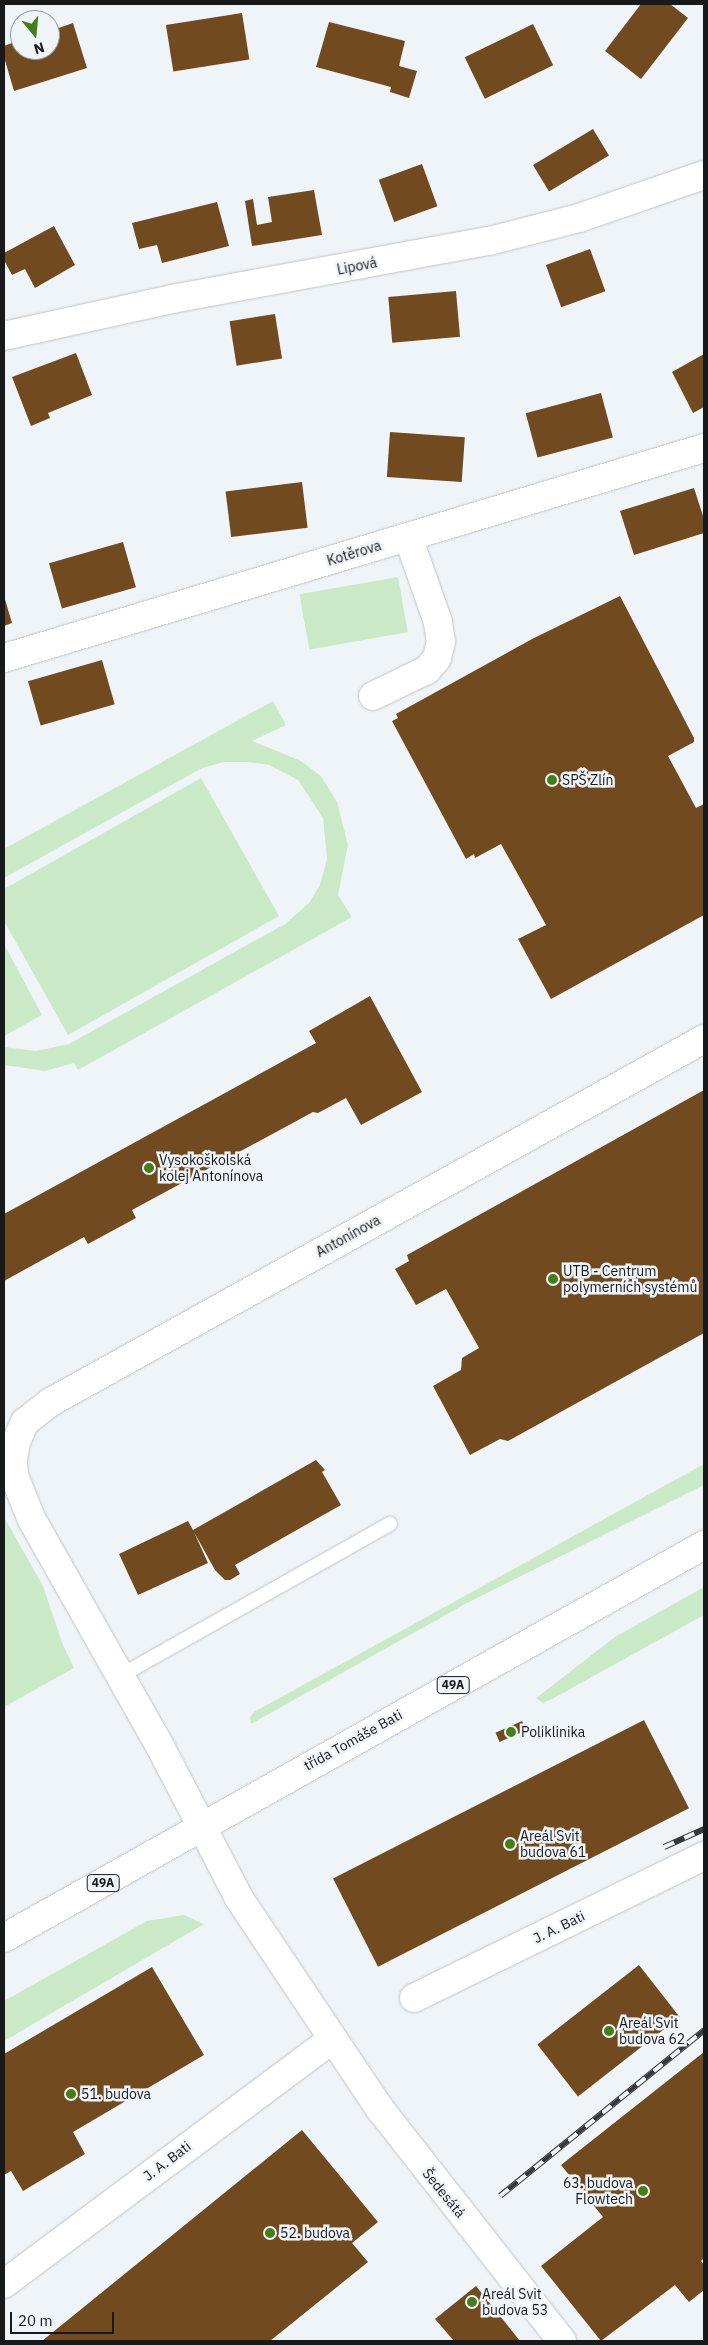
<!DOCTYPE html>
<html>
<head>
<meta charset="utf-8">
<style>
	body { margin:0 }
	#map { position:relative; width:708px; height:2345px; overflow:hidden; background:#eff4f8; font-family:"IBM Plex Sans",sans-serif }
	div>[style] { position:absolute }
	.green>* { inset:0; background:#caeac7; transform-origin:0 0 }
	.building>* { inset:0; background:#714b1f; transform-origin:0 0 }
	.roads { filter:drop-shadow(0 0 1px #bfc3c8) drop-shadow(0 0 1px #bfc3c8) }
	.lane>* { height:14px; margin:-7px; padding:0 7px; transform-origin:7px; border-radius:7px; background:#fff }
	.street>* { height:28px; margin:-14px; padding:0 14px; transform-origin:14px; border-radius:14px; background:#fff }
	.primary>* { height:28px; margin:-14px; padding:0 14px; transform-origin:14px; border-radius:14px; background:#fff }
	.rail>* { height:5.5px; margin-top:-2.75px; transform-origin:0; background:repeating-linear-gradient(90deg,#eff4f8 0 11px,#36383a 0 22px); box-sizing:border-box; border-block:1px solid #36383a }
	.dots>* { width:14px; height:14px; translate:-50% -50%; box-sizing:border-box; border:2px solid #eff4f8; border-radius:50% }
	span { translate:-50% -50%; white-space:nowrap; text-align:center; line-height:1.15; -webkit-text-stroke:5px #eff4f8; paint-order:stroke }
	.shield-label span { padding:1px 4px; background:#eff4f8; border:1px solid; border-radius:4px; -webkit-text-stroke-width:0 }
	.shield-label { font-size:12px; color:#18191b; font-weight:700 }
	.street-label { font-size:14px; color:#18191b }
	.poi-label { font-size:14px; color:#18191b }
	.left { translate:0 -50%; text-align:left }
	.right { translate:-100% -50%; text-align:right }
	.frame { position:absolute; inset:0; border:5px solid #18191b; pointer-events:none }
	.north { position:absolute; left:10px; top:10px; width:50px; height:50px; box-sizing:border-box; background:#eff4f8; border:1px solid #999ca0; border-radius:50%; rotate:163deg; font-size:14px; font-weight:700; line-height:20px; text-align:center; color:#18191b }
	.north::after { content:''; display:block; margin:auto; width:18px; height:22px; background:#437e18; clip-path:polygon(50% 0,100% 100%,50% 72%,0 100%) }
	.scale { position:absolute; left:10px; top:2312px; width:104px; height:22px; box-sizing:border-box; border:2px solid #18191b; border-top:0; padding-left:6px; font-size:15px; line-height:18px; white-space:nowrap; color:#18191b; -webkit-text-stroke:4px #eff4f8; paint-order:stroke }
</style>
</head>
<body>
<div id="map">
	<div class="green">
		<i style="left:398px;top:577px;width:56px;height:100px;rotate:80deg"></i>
		<i style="clip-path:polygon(273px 701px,286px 725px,252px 741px,301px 761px,321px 776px,337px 802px,348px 845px,338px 895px,352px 917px,78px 1070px,74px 1063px,45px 1071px,4px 1065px,4px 1047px,36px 1051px,69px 1044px,285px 924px,309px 903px,320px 885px,327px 859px,323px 818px,298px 780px,269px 765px,248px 762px,224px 762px,202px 768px,4px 878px,4px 849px)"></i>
		<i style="clip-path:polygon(201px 778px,279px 916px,68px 1035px,4px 921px,4px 889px)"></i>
		<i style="clip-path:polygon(4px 944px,42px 1015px,4px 1036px)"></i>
		<i style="clip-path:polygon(704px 1464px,704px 1485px,467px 1603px,251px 1724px,250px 1717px,254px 1712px)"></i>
		<i style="clip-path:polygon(4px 1517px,43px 1586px,63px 1645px,74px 1668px,4px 1707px)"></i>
		<i style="clip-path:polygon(704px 1587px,704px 1615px,552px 1699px,543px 1703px,536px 1698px,615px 1637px)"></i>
		<i style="clip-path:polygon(184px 1915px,204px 1924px,4px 2041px,4px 2001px,147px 1921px)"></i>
	</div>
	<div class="building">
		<i style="clip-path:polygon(641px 4px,670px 4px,688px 18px,641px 79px,605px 51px)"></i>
		<i style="left:242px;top:13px;width:47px;height:77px;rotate:81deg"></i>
		<i style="clip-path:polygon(329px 22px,405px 41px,399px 66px,417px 71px,409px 98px,390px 92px,391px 87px,316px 67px)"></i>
		<i style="clip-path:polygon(73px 23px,87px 68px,14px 91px,4px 57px,4px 46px,20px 40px,20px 50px,50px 50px,50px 31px)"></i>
		<i style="left:533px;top:24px;width:46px;height:76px;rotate:64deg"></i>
		<i style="left:593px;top:129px;width:31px;height:70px;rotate:59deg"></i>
		<i style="left:422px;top:164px;width:45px;height:46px;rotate:70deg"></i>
		<i style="clip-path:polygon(314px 190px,322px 235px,252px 246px,245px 201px,253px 199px,257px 225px,272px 222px,268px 197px)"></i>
		<i style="clip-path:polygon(217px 202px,229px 246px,162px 263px,157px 245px,139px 249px,132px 223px)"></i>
		<i style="clip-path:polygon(54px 226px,75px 265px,35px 288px,25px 269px,12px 275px,4px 260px,4px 253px)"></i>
		<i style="left:590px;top:249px;width:45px;height:47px;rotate:70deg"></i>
		<i style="left:456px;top:291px;width:46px;height:68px;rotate:85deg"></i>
		<i style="left:275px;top:314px;width:45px;height:46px;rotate:81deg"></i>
		<i style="clip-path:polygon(76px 353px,92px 395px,48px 413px,50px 418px,31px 426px,12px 377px)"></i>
		<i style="clip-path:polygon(704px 354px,704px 407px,693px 413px,672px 372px)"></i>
		<i style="left:601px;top:393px;width:46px;height:78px;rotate:75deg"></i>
		<i style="left:390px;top:432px;width:75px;height:45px;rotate:4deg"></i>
		<i style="left:302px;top:482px;width:46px;height:77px;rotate:83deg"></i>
		<i style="clip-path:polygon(694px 488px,704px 519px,704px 533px,634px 555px,620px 511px)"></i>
		<i style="left:123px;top:542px;width:47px;height:77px;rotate:74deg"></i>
		<i style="clip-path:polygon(4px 596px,12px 623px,4px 626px)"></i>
		<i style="clip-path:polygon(620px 596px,694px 738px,694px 742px,668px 756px,696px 808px,704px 804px,704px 915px,551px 999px,518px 939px,546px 925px,501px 844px,475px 858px,474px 854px,466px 859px,392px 721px,398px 718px,396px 714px,534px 638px)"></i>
		<i style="left:102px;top:660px;width:46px;height:77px;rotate:74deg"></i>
		<i style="clip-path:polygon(370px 996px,422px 1092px,361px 1125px,346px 1098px,318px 1113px,313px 1112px,132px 1210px,136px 1218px,88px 1244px,84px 1237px,4px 1281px,4px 1214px,316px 1043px,309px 1031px)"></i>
		<i style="clip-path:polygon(704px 1090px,704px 1333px,508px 1441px,500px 1439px,470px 1455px,433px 1386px,461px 1370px,462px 1358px,479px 1348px,446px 1289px,416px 1305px,395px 1269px,409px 1261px,407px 1255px)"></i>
		<i style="clip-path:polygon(316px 1460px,325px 1470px,322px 1472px,341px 1505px,235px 1565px,240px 1574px,230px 1580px,225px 1580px,215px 1570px,194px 1532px,208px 1563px,138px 1595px,119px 1554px,188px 1521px,193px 1530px)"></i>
		<i style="left:644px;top:1720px;width:99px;height:349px;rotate:63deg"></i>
		<i style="left:522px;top:1721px;width:10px;height:29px;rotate:66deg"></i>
		<i style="left:639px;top:1965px;width:66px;height:129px;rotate:52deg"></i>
		<i style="clip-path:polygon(152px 1967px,204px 2055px,73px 2132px,85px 2154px,23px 2191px,11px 2171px,4px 2175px,4px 2054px)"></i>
		<i style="clip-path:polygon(704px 2052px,704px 2258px,701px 2261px,704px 2265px,704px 2290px,689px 2302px,675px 2285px,601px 2341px,541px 2266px,603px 2217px,561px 2165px)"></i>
		<i style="clip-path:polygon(302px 2130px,378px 2222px,352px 2243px,368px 2262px,270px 2341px,42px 2341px)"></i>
		<i style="clip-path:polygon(476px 2286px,520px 2341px,454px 2341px,435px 2319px)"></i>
	</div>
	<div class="roads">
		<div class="lane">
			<i style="left:120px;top:1676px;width:310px;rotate:-29.4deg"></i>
		</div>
		<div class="street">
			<i style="left:4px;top:336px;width:172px;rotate:-12.4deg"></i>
			<i style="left:172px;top:299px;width:322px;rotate:-10.4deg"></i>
			<i style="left:489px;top:241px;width:93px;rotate:-14.3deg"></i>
			<i style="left:579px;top:218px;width:132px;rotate:-19deg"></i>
			<i style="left:4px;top:658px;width:731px;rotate:-16.7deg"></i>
			<i style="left:373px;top:696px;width:60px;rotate:-25.7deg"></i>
			<i style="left:427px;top:670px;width:16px;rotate:-50deg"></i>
			<i style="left:437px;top:658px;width:16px;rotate:-76deg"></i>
			<i style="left:441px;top:642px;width:20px;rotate:-99deg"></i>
			<i style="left:438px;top:622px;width:90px;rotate:-109.4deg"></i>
			<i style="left:414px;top:1998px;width:323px;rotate:-26.1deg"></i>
			<i style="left:4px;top:2284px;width:408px;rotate:-36.7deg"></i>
			<i style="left:562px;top:2341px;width:295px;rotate:-128.1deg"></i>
			<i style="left:380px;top:2109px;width:254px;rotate:-123.8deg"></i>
			<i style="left:239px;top:1898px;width:169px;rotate:-117.5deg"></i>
			<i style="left:161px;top:1748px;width:262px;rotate:-119.5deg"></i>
			<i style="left:32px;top:1520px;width:48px;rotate:-112.2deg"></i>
			<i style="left:14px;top:1476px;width:16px;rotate:-94deg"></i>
			<i style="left:13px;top:1460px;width:18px;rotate:-81deg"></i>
			<i style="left:16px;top:1442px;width:22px;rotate:-66deg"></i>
			<i style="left:25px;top:1422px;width:33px;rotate:-38deg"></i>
			<i style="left:51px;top:1402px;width:747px;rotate:-29.07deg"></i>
		</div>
		<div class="primary">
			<i style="left:4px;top:1938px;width:803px;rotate:-29.31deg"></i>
		</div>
	</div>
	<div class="rail">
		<i style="left:664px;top:1847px;width:44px;rotate:-24.2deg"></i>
		<i style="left:500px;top:2196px;width:263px;rotate:-39.1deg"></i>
	</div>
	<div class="dots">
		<i style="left:552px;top:780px;background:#437e18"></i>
		<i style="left:149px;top:1168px;background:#437e18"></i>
		<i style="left:553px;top:1279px;background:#437e18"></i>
		<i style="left:511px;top:1732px;background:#437e18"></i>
		<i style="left:510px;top:1844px;background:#437e18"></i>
		<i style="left:609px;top:2031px;background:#437e18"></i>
		<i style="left:71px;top:2094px;background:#437e18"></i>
		<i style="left:643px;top:2191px;background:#437e18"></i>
		<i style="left:270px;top:2233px;background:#437e18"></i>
		<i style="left:472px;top:2302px;background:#437e18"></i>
	</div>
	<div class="shield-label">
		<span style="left:453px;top:1685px">49A</span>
		<span style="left:103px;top:1883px">49A</span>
	</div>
	<div class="street-label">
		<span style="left:357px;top:266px;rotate:-11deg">Lipová</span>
		<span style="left:354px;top:553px;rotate:-17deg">Kotěrova</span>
		<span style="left:348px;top:1236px;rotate:-29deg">Antonínova</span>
		<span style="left:353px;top:1740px;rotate:-29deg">třída Tomáše Bati</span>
		<span style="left:559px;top:1927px;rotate:-26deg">J. A. Bati</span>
		<span style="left:167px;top:2161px;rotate:-37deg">J. A. Bati</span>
		<span style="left:444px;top:2193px;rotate:51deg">Šedesátá</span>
	</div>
	<div class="poi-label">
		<span class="left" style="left:562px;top:780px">SPŠ Zlín</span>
		<span class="left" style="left:159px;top:1168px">Vysokoškolská<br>kolej Antonínova</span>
		<span class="left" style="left:563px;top:1279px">UTB - Centrum<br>polymerních systémů</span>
		<span class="left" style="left:521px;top:1732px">Poliklinika</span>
		<span class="left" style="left:520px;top:1844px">Areál Svit<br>budova 61</span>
		<span class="left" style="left:619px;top:2031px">Areál Svit<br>budova 62</span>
		<span class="left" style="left:81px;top:2094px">51. budova</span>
		<span class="right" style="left:633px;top:2191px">63. budova<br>Flowtech</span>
		<span class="left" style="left:280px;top:2233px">52. budova</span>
		<span class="left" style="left:482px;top:2302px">Areál Svit<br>budova 53</span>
	</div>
	<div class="frame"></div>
	<div class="north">N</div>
	<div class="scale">20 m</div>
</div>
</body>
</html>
